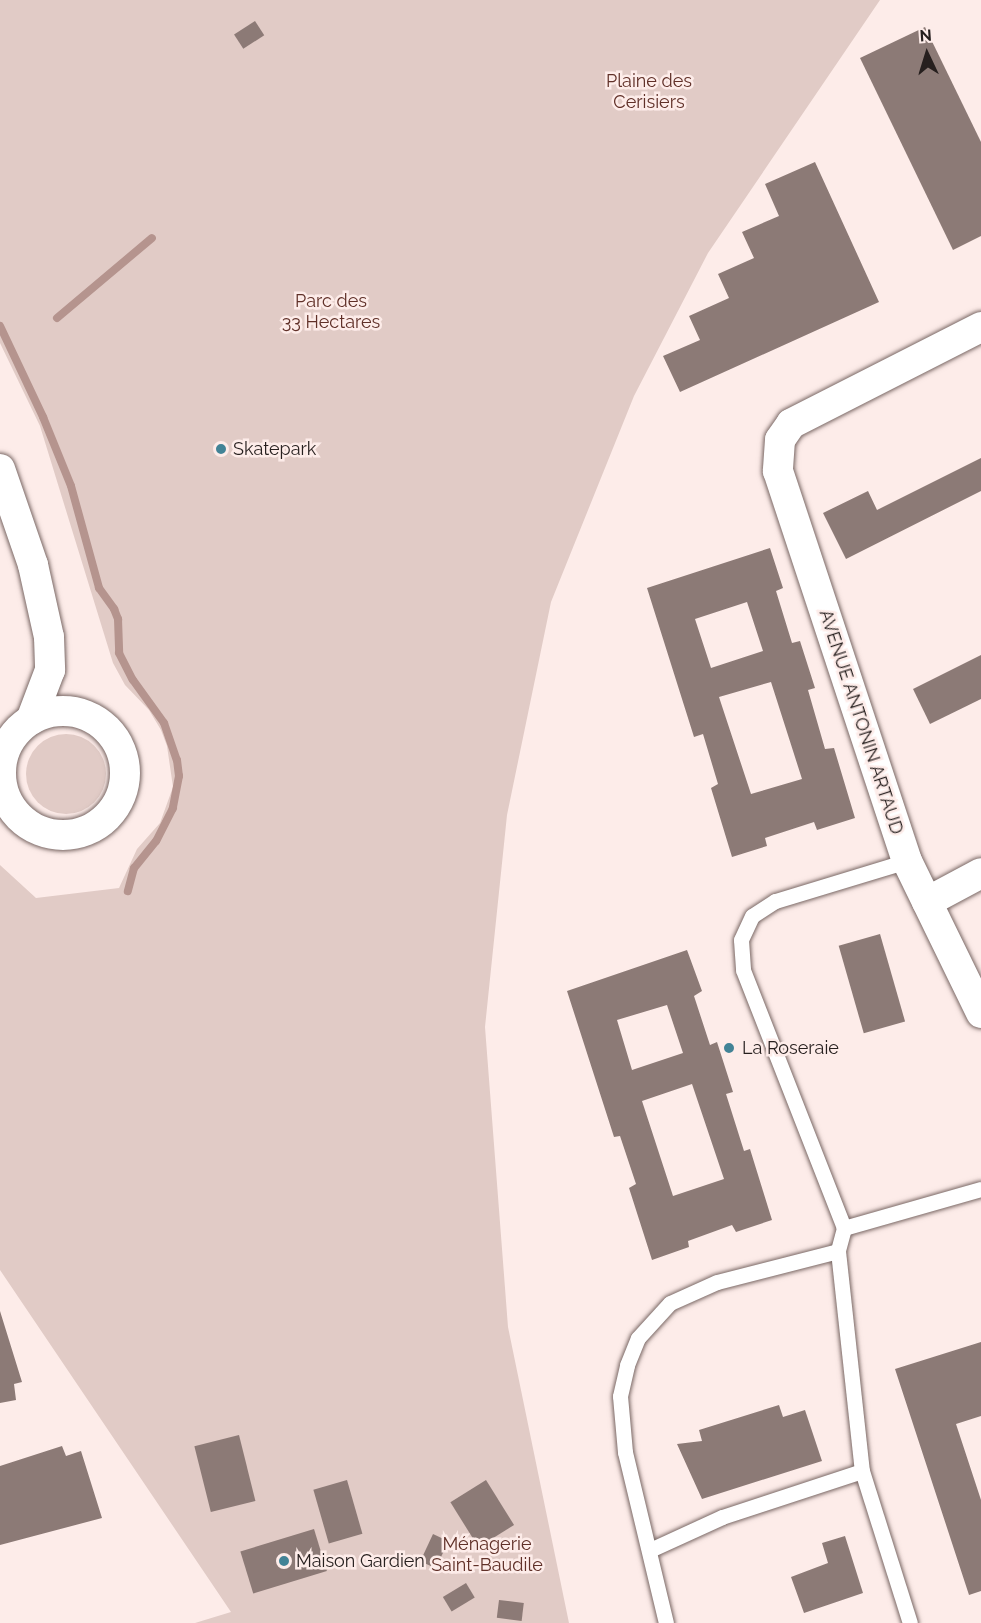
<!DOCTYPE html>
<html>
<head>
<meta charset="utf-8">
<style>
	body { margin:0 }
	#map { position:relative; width:981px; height:1623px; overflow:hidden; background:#fdece9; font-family:Raleway,sans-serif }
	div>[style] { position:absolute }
	.green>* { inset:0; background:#e1cbc6 }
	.round { border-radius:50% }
	.stream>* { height:8px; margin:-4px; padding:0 4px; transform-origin:4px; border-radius:4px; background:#b5948e }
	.building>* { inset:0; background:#8c7a76; transform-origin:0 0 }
	.roads { filter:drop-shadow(0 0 2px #7a6865) drop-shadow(0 0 2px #7a6865) }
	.lane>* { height:15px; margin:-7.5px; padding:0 7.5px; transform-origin:7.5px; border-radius:7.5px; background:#fff }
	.street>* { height:30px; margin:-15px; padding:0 15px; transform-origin:15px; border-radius:15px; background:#fff }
	.street>.ring { margin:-15px; padding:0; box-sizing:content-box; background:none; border:30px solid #fff; border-radius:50% }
	.dots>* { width:16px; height:16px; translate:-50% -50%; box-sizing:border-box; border:3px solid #fdece9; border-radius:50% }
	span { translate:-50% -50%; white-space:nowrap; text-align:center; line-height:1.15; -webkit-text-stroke:5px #fdece9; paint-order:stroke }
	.park-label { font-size:18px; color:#603028 }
	.poi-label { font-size:18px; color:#261f1e }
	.left { translate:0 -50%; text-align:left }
	.street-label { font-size:18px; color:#261f1e }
	.north { position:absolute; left:897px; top:24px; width:60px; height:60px; -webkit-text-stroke:4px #fdece9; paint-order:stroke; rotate:356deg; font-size:16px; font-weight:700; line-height:24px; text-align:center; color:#261f1e }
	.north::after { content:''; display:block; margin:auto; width:21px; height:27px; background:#261f1e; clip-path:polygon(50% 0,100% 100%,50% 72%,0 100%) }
</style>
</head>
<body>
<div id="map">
	<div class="green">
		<i style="clip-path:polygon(0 0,880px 0,708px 253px,634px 396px,551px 602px,507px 815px,485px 1027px,508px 1327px,569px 1623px,195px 1623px,231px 1612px,0 1270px,0 865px,36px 898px,119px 888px,137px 849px,160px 823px,173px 787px,167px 746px,161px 730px,149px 710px,125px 685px,113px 663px,40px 426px,0 343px)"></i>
		<i class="round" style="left:26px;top:734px;width:80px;height:80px"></i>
	</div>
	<div class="stream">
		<i style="left:57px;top:318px;width:124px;rotate:-40.1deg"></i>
		<i style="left:0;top:326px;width:101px;rotate:64.7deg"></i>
		<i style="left:43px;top:417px;width:74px;rotate:67.9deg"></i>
		<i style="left:71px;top:486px;width:106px;rotate:74.6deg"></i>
		<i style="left:99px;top:588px;width:26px;rotate:54deg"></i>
		<i style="left:114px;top:609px;width:11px;rotate:68deg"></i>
		<i style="left:118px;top:619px;width:34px;rotate:88deg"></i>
		<i style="left:119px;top:653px;width:30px;rotate:63deg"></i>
		<i style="left:133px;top:680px;width:53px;rotate:54.2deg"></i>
		<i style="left:164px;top:723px;width:39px;rotate:71deg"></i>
		<i style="left:177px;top:760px;width:16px;rotate:83deg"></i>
		<i style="left:179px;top:776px;width:33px;rotate:101deg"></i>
		<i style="left:173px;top:808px;width:37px;rotate:117deg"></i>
		<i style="left:156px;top:841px;width:35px;rotate:129deg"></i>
		<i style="left:134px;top:868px;width:24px;rotate:105deg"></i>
	</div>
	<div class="building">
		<i style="left:255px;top:21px;width:17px;height:25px;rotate:57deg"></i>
		<i style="clip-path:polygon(925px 27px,981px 142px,981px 236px,953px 250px,860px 58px)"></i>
		<i style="clip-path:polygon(815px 162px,879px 302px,680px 392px,663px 356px,700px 340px,689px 316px,729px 298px,718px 274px,754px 258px,742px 232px,779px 216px,765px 184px)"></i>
		<i style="clip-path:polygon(981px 458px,981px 491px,846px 559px,823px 513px,868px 491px,877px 510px)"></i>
		<i style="clip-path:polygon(evenodd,770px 548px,783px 588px,776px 591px,792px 643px,800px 641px,815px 688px,808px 690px,825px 749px,834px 748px,855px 818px,817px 830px,814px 822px,765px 838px,767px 846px,732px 857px,711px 788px,718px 784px,703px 734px,694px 737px,647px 588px,770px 548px,747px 602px,763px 651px,711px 668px,695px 619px,747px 602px,770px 548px,771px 682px,802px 779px,751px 794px,719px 697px,771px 682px)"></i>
		<i style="clip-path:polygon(981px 655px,981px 699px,930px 724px,913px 689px)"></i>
		<i style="left:880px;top:934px;width:91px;height:43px;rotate:74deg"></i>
		<i style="clip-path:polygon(evenodd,687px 950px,702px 991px,694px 996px,710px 1045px,717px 1042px,733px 1092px,726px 1094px,744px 1151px,750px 1149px,772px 1220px,736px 1232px,732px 1225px,688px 1241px,689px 1247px,652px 1260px,629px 1188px,636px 1184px,620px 1136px,614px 1137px,567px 991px,687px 950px,667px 1005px,683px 1053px,632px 1070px,617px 1020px,667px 1005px,687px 950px,692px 1084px,724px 1179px,673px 1196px,642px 1101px,692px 1084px)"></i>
		<i style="clip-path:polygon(0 1311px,22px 1382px,14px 1384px,16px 1400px,0 1403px)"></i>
		<i style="clip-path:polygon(981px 1342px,981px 1416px,956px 1424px,981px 1500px,981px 1591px,969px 1595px,895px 1369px)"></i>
		<i style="clip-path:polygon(779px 1405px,783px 1417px,805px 1410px,822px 1461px,702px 1499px,677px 1444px,702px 1441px,699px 1430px)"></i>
		<i style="left:239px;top:1435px;width:68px;height:46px;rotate:76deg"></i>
		<i style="clip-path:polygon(62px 1446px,66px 1456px,81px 1451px,102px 1518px,0 1545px,0 1466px)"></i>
		<i style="left:347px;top:1480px;width:56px;height:35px;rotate:74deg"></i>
		<i style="left:486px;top:1480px;width:53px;height:42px;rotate:58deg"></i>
		<i style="left:314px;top:1529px;width:44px;height:77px;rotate:73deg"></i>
		<i style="left:433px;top:1534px;width:17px;height:30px;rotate:25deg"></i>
		<i style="clip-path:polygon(845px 1536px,863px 1593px,804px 1613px,791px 1577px,828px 1563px,822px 1543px)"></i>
		<i style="left:466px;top:1583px;width:17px;height:27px;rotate:59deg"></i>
		<i style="left:499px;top:1600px;width:25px;height:18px;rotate:7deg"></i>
	</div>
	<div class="roads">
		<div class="lane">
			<i style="left:907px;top:861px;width:138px;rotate:163.1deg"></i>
			<i style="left:775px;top:901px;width:27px;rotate:147deg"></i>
			<i style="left:752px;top:916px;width:26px;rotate:115deg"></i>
			<i style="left:741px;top:940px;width:30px;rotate:86deg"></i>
			<i style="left:743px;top:970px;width:277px;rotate:68.6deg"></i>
			<i style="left:844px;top:1228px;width:24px;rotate:105deg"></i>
			<i style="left:838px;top:1251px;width:221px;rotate:83.8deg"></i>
			<i style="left:862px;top:1471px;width:159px;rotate:72.5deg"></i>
			<i style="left:844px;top:1228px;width:142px;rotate:-15.9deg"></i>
			<i style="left:650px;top:1550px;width:79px;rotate:-24.6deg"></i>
			<i style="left:722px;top:1517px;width:147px;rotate:-18.2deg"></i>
			<i style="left:666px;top:1623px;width:176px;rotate:-103.5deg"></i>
			<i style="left:625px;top:1452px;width:56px;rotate:-95.1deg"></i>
			<i style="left:620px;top:1396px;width:32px;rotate:-77deg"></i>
			<i style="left:627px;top:1365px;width:29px;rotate:-68deg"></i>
			<i style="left:638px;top:1338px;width:47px;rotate:-47.6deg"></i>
			<i style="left:670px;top:1303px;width:51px;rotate:-24.1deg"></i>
			<i style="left:717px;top:1282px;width:125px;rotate:-14.4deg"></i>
		</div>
		<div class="street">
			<i style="left:981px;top:327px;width:213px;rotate:153deg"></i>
			<i style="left:791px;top:424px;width:19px;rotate:125deg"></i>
			<i style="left:780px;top:440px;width:31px;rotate:94deg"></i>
			<i style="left:778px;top:471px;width:411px;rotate:71.7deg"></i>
			<i style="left:907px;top:861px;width:169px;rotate:64deg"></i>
			<i style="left:0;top:469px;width:102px;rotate:71deg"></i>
			<i style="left:33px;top:565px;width:74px;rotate:77.5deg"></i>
			<i style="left:49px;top:637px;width:33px;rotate:88deg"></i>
			<i style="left:50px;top:670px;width:53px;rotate:110.8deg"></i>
			<i class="ring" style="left:1px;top:711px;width:94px;height:94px"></i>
			<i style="left:927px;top:902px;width:61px;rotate:-28.2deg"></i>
		</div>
	</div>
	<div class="dots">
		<i style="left:221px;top:449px;background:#428396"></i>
		<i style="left:729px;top:1048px;background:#428396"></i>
		<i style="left:284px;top:1561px;background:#428396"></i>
	</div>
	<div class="park-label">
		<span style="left:649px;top:92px">Plaine des<br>Cerisiers</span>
		<span style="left:331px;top:312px">Parc des<br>33 Hectares</span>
		<span style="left:487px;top:1555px">Ménagerie<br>Saint-Baudile</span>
	</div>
	<div class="poi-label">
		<span class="left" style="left:233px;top:449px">Skatepark</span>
		<span class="left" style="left:742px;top:1048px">La Roseraie</span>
		<span class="left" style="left:296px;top:1561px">Maison Gardien</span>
	</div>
	<div class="street-label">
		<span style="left:861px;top:722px;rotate:72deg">AVENUE ANTONIN ARTAUD</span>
	</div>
	<div class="north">N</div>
</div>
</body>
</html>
